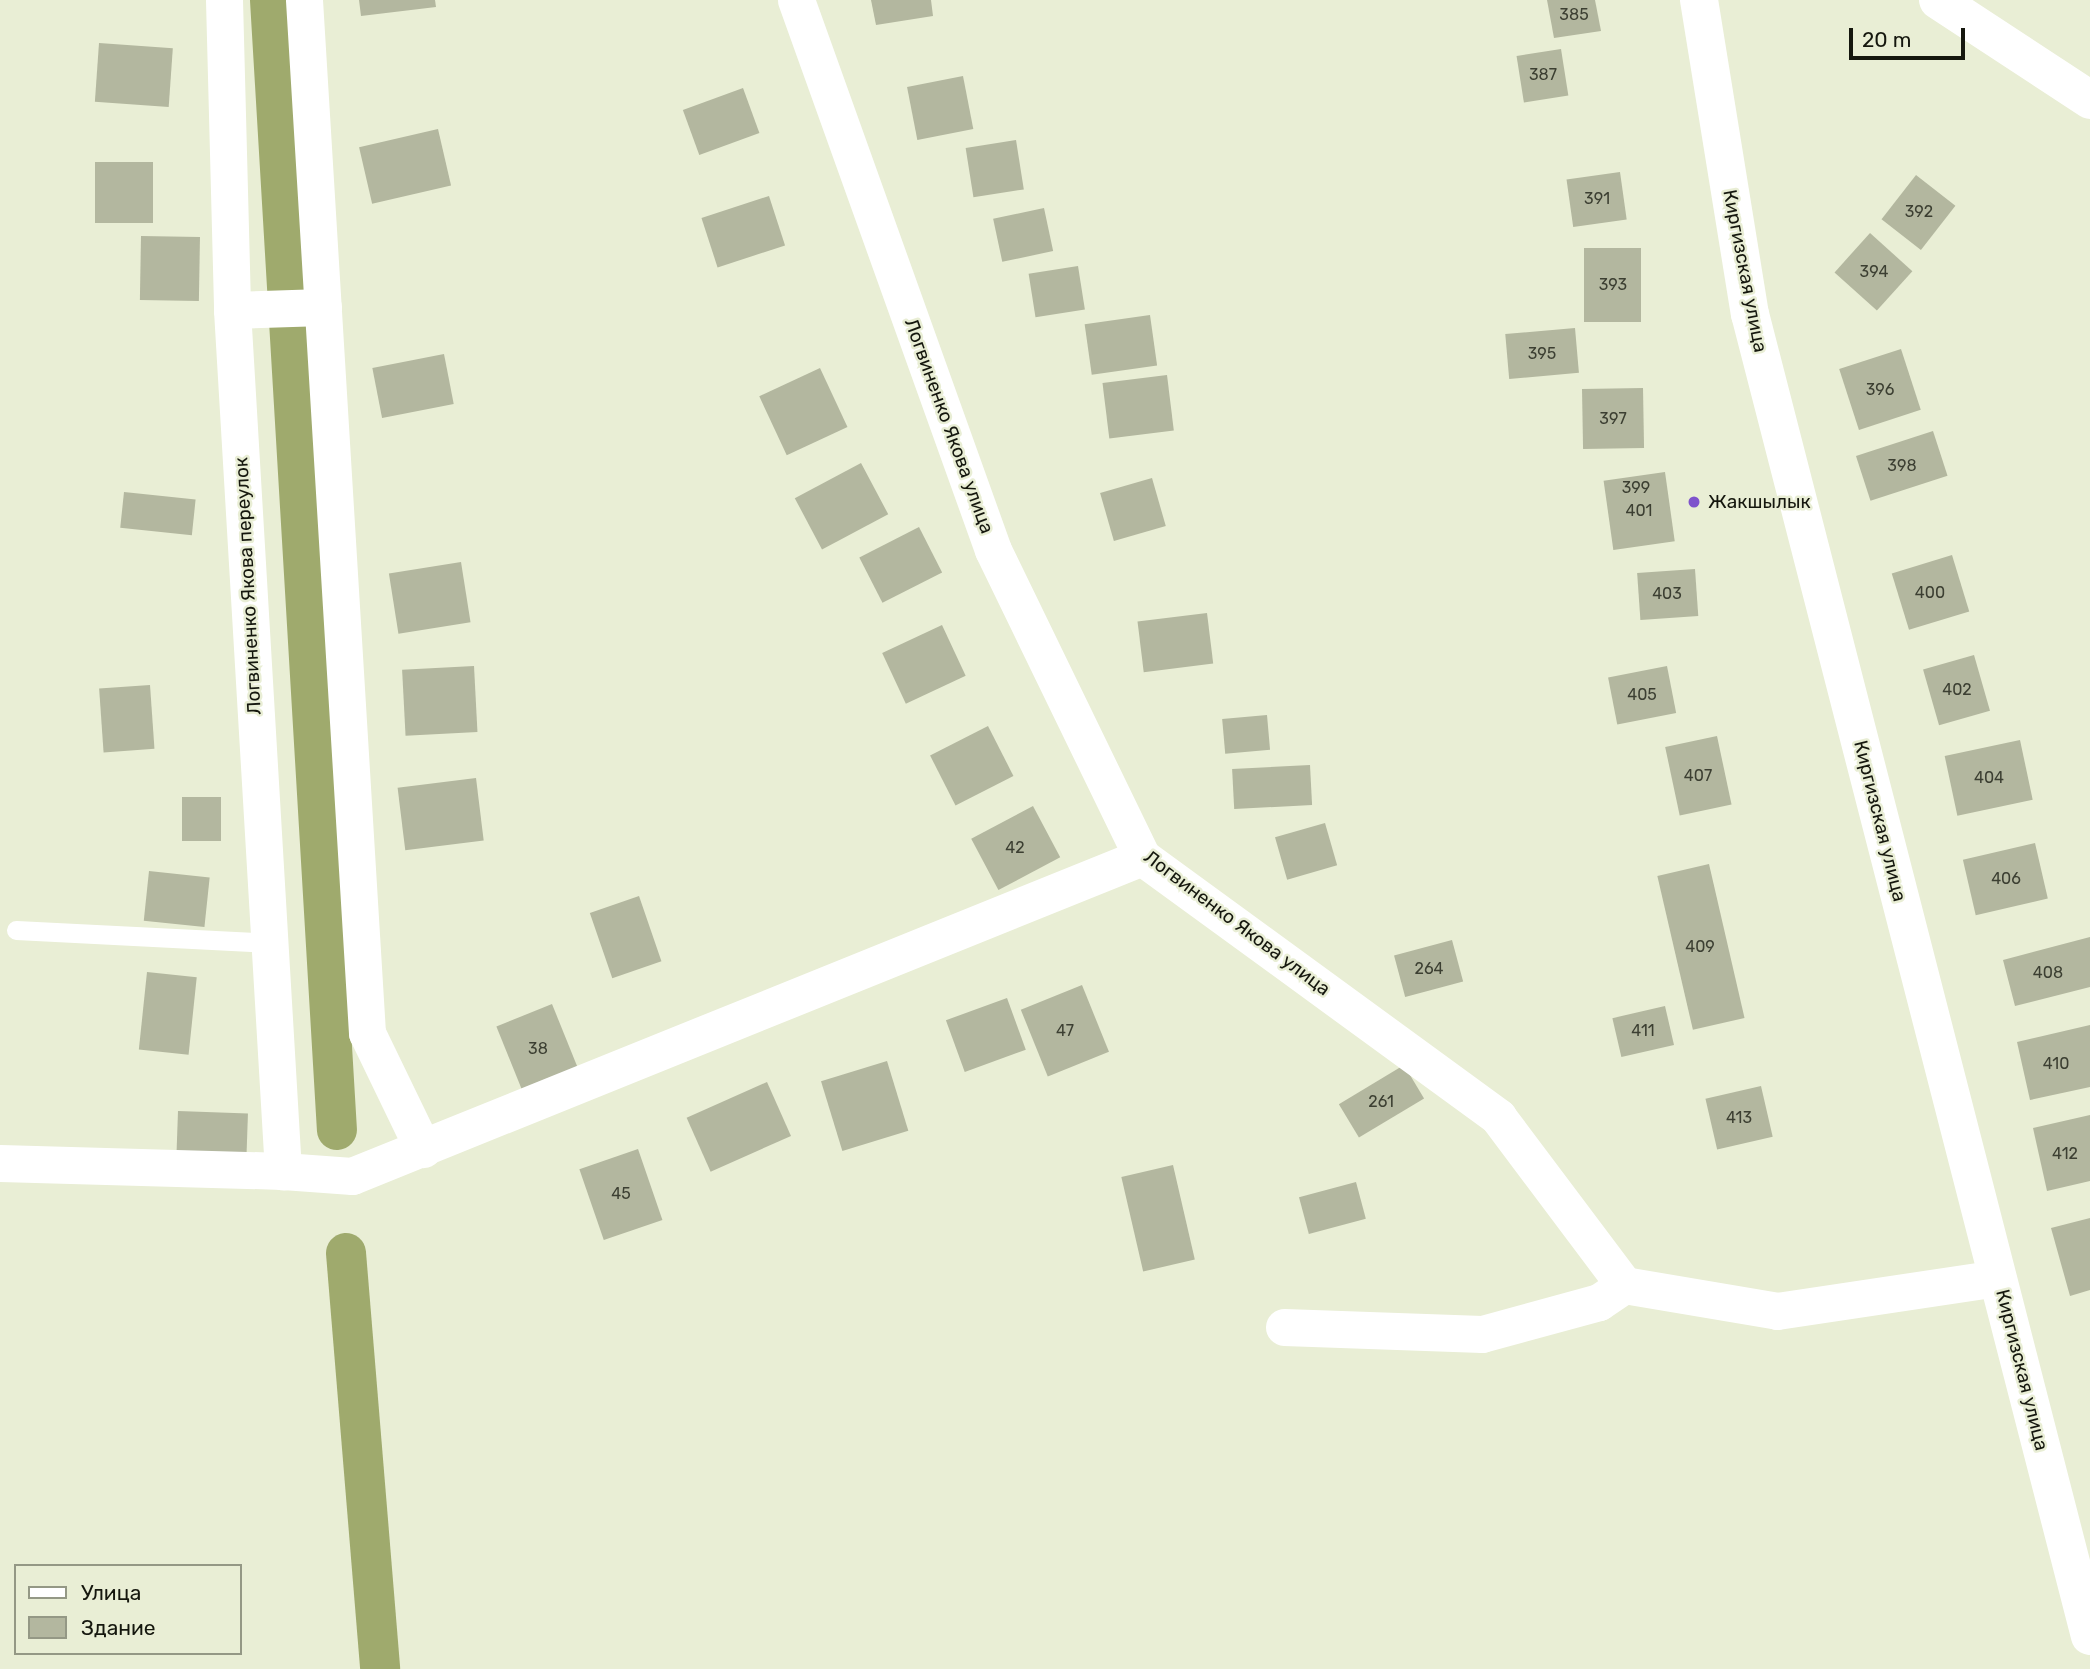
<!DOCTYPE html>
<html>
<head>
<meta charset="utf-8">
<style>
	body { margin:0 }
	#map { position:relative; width:2090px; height:1669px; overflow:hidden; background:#e9eed5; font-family:Rubik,sans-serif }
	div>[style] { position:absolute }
	.canal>* { height:40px; margin:-20px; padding:0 20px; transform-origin:20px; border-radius:20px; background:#9faa6d }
	.building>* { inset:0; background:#b3b79f; transform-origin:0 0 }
	.lane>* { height:19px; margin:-9.5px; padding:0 9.5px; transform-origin:9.5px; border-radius:9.5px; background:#fff }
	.street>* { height:37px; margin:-18.5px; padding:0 18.5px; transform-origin:18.5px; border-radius:18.5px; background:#fff }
	.secondary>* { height:38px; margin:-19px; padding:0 19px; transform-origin:19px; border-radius:19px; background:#fff }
	.dots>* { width:19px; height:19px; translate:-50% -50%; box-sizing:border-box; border:4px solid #e9eed5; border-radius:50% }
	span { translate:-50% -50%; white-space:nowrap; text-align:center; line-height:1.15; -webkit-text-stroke:5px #e9eed5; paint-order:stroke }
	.number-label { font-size:16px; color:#3c3f32 }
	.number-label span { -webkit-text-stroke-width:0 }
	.street-label { font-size:19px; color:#15170e }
	.poi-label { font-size:19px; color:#15170e }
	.left { translate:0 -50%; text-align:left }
	.legend { position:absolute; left:14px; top:1564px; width:228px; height:91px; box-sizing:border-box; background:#e9eed5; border:2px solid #949885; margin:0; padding:9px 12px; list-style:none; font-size:21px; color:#15170e }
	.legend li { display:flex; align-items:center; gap:14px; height:35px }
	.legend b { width:35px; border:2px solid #949885 }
	.scale { position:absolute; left:1849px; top:28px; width:116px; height:32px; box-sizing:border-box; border:4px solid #15170e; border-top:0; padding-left:9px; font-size:21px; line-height:24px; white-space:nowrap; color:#15170e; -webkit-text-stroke:5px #e9eed5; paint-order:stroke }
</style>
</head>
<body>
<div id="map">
	<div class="canal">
		<i style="left:270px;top:0;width:1132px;rotate:86.61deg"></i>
		<i style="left:346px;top:1253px;width:417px;rotate:85.3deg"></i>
	</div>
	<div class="building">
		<i style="clip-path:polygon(359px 0,435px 0,436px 7px,361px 16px)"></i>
		<i style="clip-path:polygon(871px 0,931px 0,933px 16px,876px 25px)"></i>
		<i style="clip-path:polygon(1547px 0,1595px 0,1601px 31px,1554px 38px)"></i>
		<i style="left:99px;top:43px;width:74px;height:59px;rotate:4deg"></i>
		<i style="left:1561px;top:49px;width:47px;height:45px;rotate:81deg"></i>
		<i style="left:963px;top:76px;width:54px;height:57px;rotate:79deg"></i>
		<i style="left:743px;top:88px;width:48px;height:64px;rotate:70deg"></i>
		<i style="left:438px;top:129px;width:58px;height:81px;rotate:77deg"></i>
		<i style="left:1016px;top:140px;width:50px;height:51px;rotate:81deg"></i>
		<i style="left:95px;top:162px;width:58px;height:61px"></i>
		<i style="left:1620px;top:172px;width:48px;height:54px;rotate:82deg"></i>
		<i style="left:1916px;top:175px;width:50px;height:56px;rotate:38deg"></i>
		<i style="left:769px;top:196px;width:52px;height:71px;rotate:72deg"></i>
		<i style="left:1044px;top:208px;width:44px;height:52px;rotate:78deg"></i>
		<i style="left:1870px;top:233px;width:57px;height:53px;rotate:42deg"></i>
		<i style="left:141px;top:236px;width:59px;height:64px;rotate:1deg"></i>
		<i style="left:1584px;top:248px;width:57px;height:74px"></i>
		<i style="left:1078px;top:266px;width:44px;height:50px;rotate:81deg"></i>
		<i style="left:1150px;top:315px;width:51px;height:66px;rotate:82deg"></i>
		<i style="left:1575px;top:328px;width:45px;height:70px;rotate:85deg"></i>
		<i style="left:1901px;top:349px;width:64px;height:65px;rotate:72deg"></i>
		<i style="left:444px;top:354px;width:51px;height:73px;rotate:79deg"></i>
		<i style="left:820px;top:368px;width:65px;height:67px;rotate:65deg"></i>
		<i style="left:1167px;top:375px;width:56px;height:65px;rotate:83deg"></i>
		<i style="left:1643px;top:388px;width:60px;height:61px;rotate:89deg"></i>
		<i style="left:1933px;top:431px;width:47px;height:81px;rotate:72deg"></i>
		<i style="left:861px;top:463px;width:58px;height:75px;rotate:62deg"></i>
		<i style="left:1665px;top:472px;width:70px;height:62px;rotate:82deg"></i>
		<i style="left:1152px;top:478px;width:50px;height:54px;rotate:74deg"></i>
		<i style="left:124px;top:492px;width:72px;height:36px;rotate:6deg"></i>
		<i style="left:919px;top:527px;width:51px;height:67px;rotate:63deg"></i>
		<i style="left:1952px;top:555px;width:59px;height:63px;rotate:73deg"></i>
		<i style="left:461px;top:562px;width:61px;height:73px;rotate:81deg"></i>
		<i style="left:1695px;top:569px;width:47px;height:58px;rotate:86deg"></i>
		<i style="left:1207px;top:613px;width:51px;height:70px;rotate:83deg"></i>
		<i style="left:942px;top:625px;width:56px;height:66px;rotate:65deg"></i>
		<i style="left:1974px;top:655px;width:58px;height:53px;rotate:74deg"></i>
		<i style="left:474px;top:666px;width:66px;height:72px;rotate:87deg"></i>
		<i style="left:1667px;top:666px;width:48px;height:60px;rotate:79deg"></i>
		<i style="left:150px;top:685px;width:64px;height:51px;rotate:86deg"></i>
		<i style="left:1267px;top:715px;width:35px;height:45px;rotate:85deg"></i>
		<i style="left:988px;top:726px;width:56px;height:65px;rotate:63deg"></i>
		<i style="left:1717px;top:736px;width:70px;height:53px;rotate:78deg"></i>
		<i style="left:2020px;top:740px;width:61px;height:77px;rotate:78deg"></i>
		<i style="left:1310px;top:765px;width:40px;height:78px;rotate:87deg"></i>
		<i style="left:476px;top:778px;width:63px;height:79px;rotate:83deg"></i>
		<i style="left:182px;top:797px;width:39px;height:44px"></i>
		<i style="left:1033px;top:806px;width:58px;height:70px;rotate:62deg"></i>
		<i style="left:1325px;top:823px;width:44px;height:52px;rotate:74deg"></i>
		<i style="left:2035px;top:843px;width:57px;height:74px;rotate:77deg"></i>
		<i style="left:1709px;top:864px;width:158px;height:53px;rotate:77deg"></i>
		<i style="left:149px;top:871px;width:61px;height:50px;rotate:6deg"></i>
		<i style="left:639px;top:896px;width:69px;height:52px;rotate:71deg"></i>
		<i style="clip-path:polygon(2090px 937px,2090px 987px,2015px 1006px,2003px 960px)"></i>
		<i style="left:1452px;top:940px;width:43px;height:60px;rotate:75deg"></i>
		<i style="left:147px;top:972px;width:50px;height:78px;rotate:6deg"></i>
		<i style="left:1082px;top:985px;width:72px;height:66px;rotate:68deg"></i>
		<i style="left:1007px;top:998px;width:55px;height:65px;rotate:70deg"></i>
		<i style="left:552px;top:1004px;width:72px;height:60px;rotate:68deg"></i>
		<i style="left:1665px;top:1006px;width:40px;height:54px;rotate:77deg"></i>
		<i style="clip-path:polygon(2090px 1025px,2090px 1087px,2030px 1100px,2017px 1042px)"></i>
		<i style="left:887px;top:1061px;width:73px;height:69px;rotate:73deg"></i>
		<i style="left:1404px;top:1065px;width:39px;height:76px;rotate:59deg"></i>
		<i style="left:767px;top:1082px;width:59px;height:88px;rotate:66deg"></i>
		<i style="left:1761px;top:1086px;width:52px;height:57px;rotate:77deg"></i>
		<i style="left:178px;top:1111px;width:70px;height:45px;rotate:2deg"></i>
		<i style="clip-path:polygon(2090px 1115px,2090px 1181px,2047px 1191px,2033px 1128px)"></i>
		<i style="left:638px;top:1149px;width:75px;height:62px;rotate:71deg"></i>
		<i style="left:1173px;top:1165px;width:97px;height:53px;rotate:77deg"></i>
		<i style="left:1356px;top:1182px;width:38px;height:59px;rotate:75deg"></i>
		<i style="clip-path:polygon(2090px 1218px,2090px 1290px,2070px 1296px,2051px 1228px)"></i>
	</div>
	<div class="lane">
		<i style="left:16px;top:930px;width:253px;rotate:2.9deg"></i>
	</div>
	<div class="street">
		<i style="left:224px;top:0;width:310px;rotate:88.5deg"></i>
		<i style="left:232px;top:310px;width:863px;rotate:86.61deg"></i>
		<i style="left:304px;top:0;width:1035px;rotate:86.51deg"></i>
		<i style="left:367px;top:1033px;width:129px;rotate:64.2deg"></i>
		<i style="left:796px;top:0;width:584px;rotate:70.29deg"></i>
		<i style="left:993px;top:550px;width:341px;rotate:64.1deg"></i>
		<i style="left:1142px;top:857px;width:441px;rotate:36.1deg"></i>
		<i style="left:1498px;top:1117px;width:210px;rotate:53.1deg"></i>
		<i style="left:1624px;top:1285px;width:155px;rotate:9.6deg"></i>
		<i style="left:1777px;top:1311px;width:223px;rotate:-8.5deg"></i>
		<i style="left:232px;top:310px;width:91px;rotate:-1.9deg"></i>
		<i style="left:0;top:1163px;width:283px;rotate:1.6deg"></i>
		<i style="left:283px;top:1171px;width:69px;rotate:4.1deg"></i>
		<i style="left:352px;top:1176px;width:852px;rotate:-21.99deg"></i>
		<i style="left:1284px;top:1327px;width:198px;rotate:2deg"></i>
		<i style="left:1482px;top:1334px;width:121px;rotate:-15.3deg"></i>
		<i style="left:1599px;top:1302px;width:30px;rotate:-34deg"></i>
	</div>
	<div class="secondary">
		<i style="left:1699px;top:0;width:318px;rotate:80.8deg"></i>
		<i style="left:1750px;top:314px;width:1365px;rotate:75.58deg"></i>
		<i style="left:1938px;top:0;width:182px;rotate:33.3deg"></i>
	</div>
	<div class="dots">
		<i style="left:1694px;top:502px;background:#7e53cc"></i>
	</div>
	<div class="number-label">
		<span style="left:1574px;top:15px">385</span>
		<span style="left:1543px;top:75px">387</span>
		<span style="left:1597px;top:199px">391</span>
		<span style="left:1919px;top:212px">392</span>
		<span style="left:1874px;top:272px">394</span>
		<span style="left:1613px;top:285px">393</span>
		<span style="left:1542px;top:354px">395</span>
		<span style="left:1880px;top:390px">396</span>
		<span style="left:1613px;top:419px">397</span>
		<span style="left:1902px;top:466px">398</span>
		<span style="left:1636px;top:488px">399</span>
		<span style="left:1639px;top:511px">401</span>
		<span style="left:1930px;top:593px">400</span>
		<span style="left:1667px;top:594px">403</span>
		<span style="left:1957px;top:690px">402</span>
		<span style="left:1642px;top:695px">405</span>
		<span style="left:1698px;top:776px">407</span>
		<span style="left:1989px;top:778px">404</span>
		<span style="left:1015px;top:848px">42</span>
		<span style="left:2006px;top:879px">406</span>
		<span style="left:1700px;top:947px">409</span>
		<span style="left:1429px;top:969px">264</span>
		<span style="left:2048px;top:973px">408</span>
		<span style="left:1065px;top:1031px">47</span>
		<span style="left:1643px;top:1031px">411</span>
		<span style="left:538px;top:1049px">38</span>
		<span style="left:2056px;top:1064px">410</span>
		<span style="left:1381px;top:1102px">261</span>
		<span style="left:1739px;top:1118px">413</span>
		<span style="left:2065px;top:1154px">412</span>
		<span style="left:621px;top:1194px">45</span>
	</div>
	<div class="street-label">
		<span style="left:1745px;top:271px;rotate:79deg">Киргизская улица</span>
		<span style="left:949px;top:426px;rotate:70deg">Логвиненко Якова улица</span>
		<span style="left:248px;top:586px;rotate:-93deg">Логвиненко Якова переулок</span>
		<span style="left:1880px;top:821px;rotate:76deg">Киргизская улица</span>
		<span style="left:1237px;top:923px;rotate:37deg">Логвиненко Якова улица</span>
		<span style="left:2022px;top:1370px;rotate:76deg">Киргизская улица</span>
	</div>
	<div class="poi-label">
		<span class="left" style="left:1708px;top:502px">Жакшылык</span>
	</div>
	<ul class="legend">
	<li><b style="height:9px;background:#fff"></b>Улица</li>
	<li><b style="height:19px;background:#b3b79f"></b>Здание</li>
	</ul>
	<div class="scale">20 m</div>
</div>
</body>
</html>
